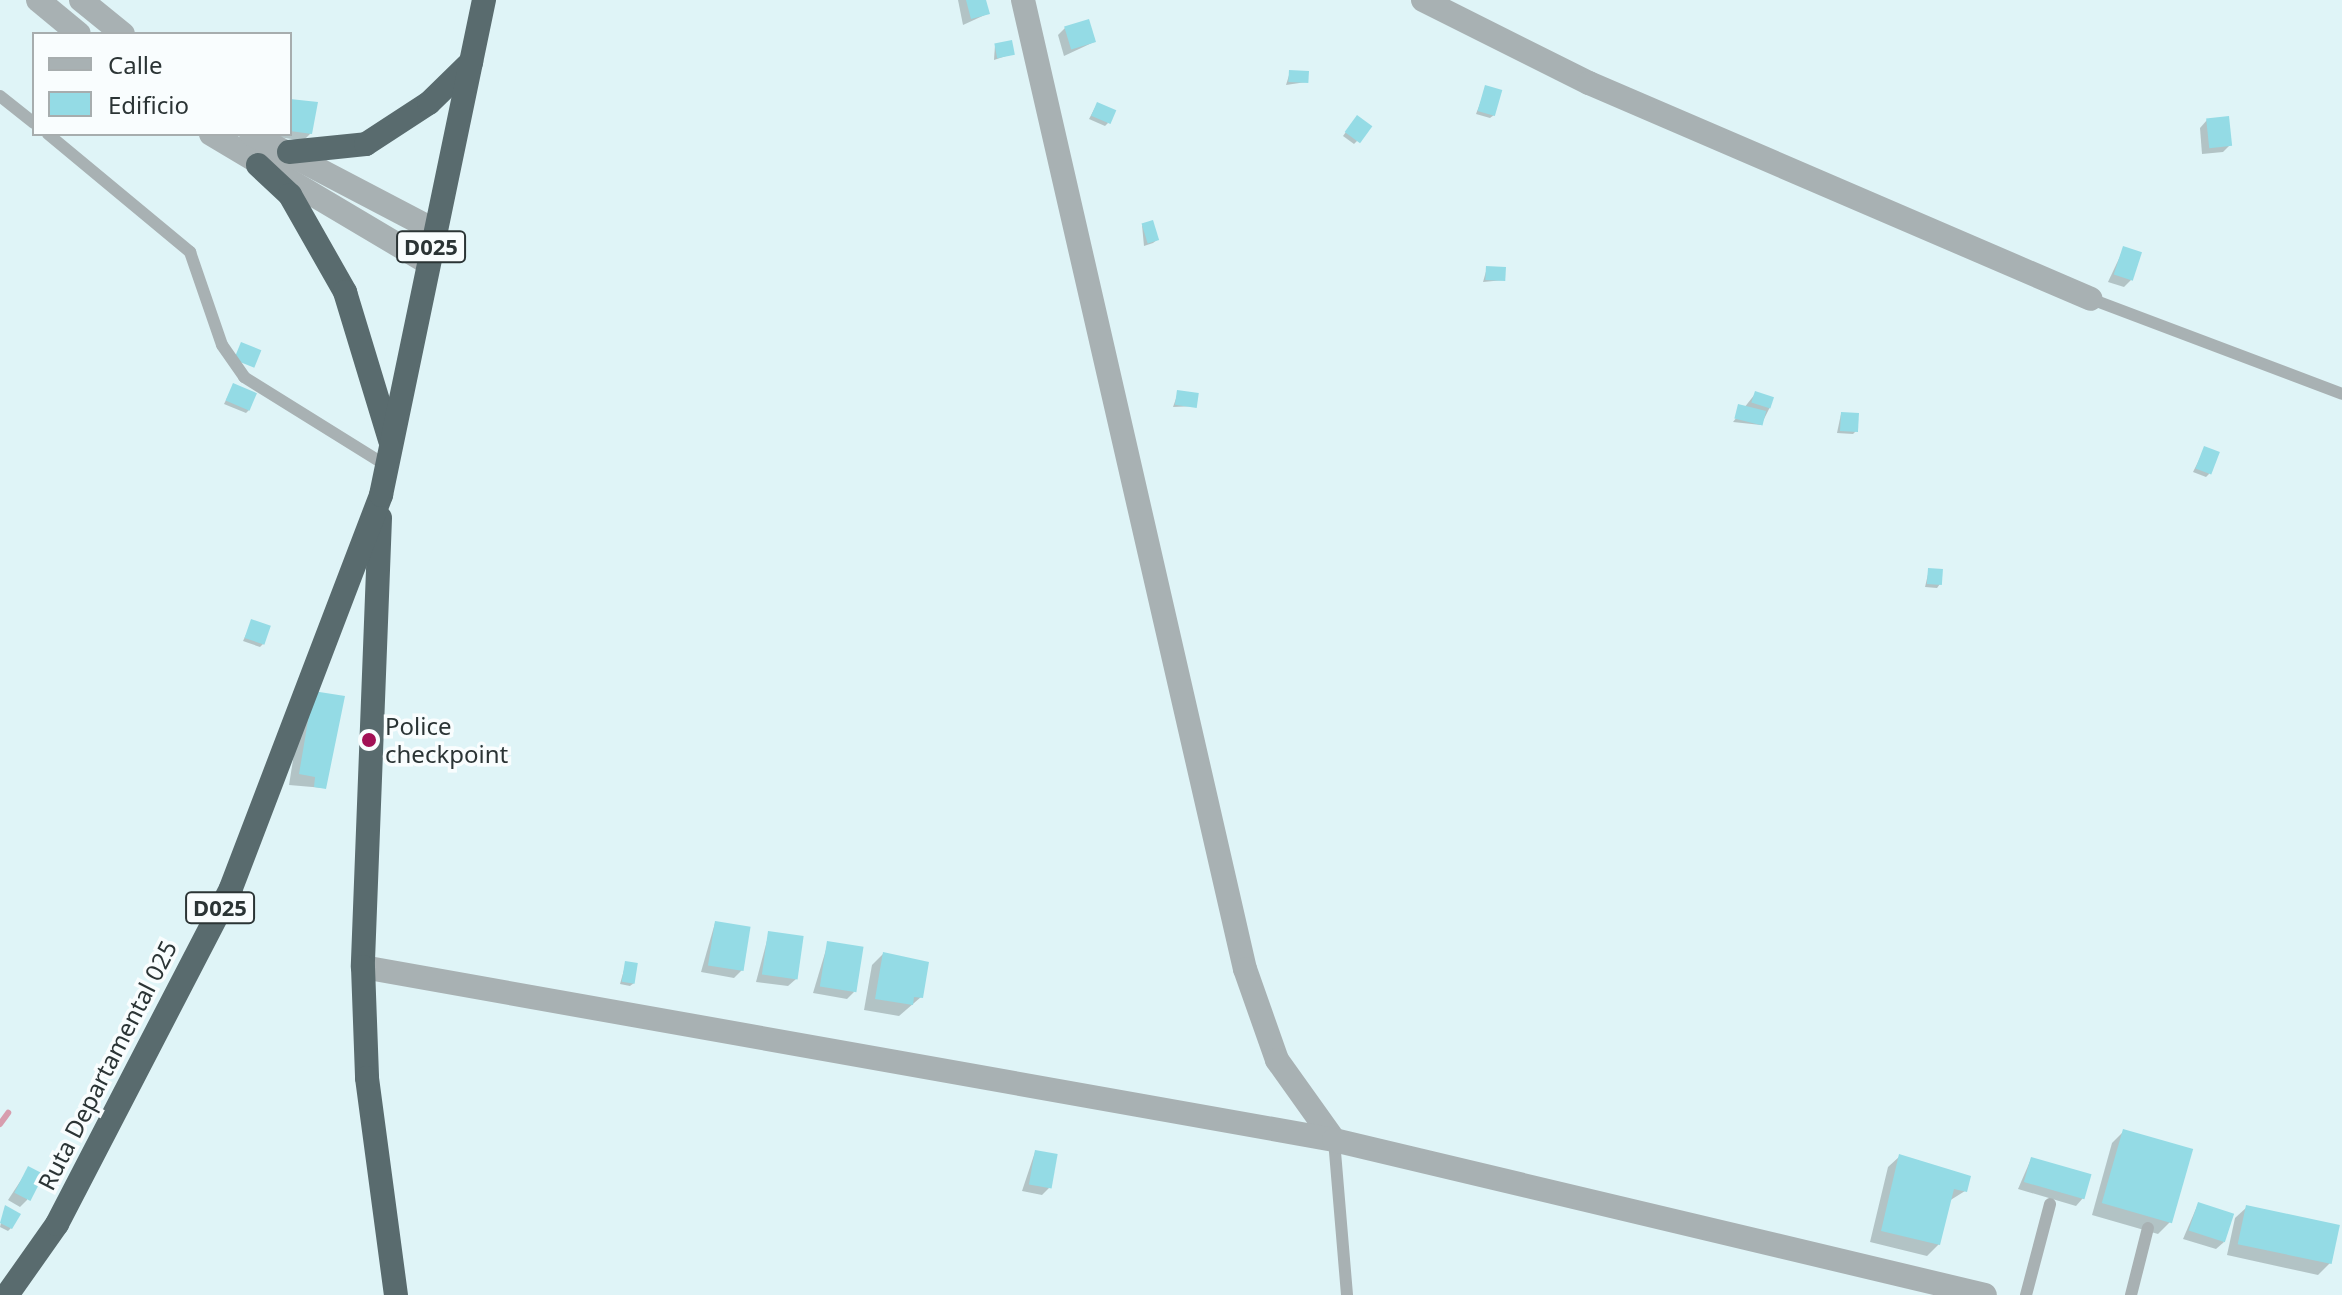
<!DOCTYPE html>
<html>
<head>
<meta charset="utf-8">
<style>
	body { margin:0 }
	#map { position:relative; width:2342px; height:1295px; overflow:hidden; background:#dff4f7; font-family:"Noto Sans",sans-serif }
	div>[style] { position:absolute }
	.shadow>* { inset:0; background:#0003 }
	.stream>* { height:6px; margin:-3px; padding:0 3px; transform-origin:3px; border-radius:3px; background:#d79dae }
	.building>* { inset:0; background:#94dbe5; transform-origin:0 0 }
	.lane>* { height:12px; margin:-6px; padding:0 6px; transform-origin:6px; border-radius:6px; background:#a8b1b3 }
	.street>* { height:24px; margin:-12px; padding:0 12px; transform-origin:12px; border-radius:12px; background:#a8b1b3 }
	.highway>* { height:24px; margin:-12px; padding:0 12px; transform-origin:12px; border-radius:12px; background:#596b6e }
	.dots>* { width:22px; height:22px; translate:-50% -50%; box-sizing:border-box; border:4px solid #f9fdfe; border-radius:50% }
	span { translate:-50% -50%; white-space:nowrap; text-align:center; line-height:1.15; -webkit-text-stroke:7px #f9fdfe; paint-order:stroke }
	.shield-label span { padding:2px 6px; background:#f9fdfe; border:2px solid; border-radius:6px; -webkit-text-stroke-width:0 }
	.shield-label { font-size:22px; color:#2b3435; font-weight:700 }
	.poi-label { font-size:24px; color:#2b3435 }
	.left { translate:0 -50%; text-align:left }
	.street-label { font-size:24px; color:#2b3435 }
	.legend { position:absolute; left:32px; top:32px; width:260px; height:104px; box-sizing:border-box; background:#f9fdfe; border:2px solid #a7adae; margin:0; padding:10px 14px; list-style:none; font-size:24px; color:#2b3435 }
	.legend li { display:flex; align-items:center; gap:16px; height:40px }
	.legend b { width:40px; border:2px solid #a7adae }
</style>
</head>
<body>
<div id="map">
	<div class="shadow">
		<i style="clip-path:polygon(958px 0,984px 0,987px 14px,963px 25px)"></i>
		<i style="clip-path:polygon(1065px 28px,1094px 42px,1064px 56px,1058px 35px)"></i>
		<i style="clip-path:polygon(995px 45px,1012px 54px,994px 60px)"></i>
		<i style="clip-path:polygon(1290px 72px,1306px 82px,1286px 85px)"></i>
		<i style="clip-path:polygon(1486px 88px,1494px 115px,1490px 118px,1476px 114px)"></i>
		<i style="clip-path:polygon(290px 101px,311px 133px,303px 141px,262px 134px,290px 134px)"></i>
		<i style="clip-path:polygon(1097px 104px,1108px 123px,1105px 126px,1089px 119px)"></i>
		<i style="clip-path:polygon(2207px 120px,2230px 145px,2223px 152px,2202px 154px,2200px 128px)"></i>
		<i style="clip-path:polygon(1354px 121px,1357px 141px,1354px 144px,1343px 136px)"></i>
		<i style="clip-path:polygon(1142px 225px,1157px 240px,1153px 243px,1144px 246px)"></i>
		<i style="clip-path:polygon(2124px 248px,2131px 280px,2124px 287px,2108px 282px)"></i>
		<i style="clip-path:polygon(1487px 268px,1504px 280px,1483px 282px)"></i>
		<i style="clip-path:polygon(233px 386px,249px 410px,246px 413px,224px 404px)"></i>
		<i style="clip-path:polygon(1178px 393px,1196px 406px,1173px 407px)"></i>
		<i style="clip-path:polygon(1755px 394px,1770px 407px,1761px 425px,1733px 422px)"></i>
		<i style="clip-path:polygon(1841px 414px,1856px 431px,1853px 434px,1837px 433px)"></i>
		<i style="clip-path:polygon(2205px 448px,2209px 474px,2206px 477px,2193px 472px)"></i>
		<i style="clip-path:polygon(1929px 570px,1940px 584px,1937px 588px,1925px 587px)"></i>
		<i style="clip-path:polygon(252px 622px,263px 644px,260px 647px,243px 641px)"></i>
		<i style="clip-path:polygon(343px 698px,324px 788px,289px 785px,302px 704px)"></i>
		<i style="clip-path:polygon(715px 923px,742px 970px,734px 978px,701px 972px)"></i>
		<i style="clip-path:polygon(769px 933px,796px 979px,788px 986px,756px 982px)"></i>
		<i style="clip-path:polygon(828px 943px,854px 992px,847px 999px,813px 993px)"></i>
		<i style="clip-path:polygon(883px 954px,921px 997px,899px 1016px,864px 1010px,872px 965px)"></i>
		<i style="clip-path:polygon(626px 963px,634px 983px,630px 986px,620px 984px)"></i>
		<i style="clip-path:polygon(2124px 1131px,2170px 1222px,2158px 1234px,2092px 1215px,2112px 1143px)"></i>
		<i style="clip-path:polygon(1035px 1152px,1050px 1187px,1042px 1195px,1022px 1191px)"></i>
		<i style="clip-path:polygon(1900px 1156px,1965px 1191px,1949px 1201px,1939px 1244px,1927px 1256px,1870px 1242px,1888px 1167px)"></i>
		<i style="clip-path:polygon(2031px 1159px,2083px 1198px,2076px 1206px,2018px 1189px)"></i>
		<i style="clip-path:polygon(29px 1168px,27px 1200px,20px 1207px,8px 1200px)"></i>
		<i style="clip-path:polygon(2198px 1204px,2224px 1242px,2216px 1249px,2183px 1239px)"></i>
		<i style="clip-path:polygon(5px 1207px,11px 1228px,8px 1231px,0 1227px)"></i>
		<i style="clip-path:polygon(2247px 1207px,2330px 1263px,2318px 1275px,2227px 1255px,2235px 1218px)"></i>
	</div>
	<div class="stream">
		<i style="left:0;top:1124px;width:14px;rotate:-54deg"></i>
	</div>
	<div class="building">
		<i style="clip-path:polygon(966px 0,986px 0,990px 14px,971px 19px)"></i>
		<i style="left:1089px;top:19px;width:24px;height:26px;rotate:73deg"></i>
		<i style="left:1012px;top:40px;width:15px;height:18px;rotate:79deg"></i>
		<i style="left:1289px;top:70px;width:20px;height:12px;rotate:3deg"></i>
		<i style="left:1485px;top:85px;width:18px;height:27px;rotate:16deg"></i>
		<i style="clip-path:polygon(290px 99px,318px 102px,312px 134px,290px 131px)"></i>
		<i style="left:1097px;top:102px;width:21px;height:15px;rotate:23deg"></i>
		<i style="left:1357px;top:115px;width:19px;height:21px;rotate:36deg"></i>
		<i style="left:2229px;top:116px;width:30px;height:23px;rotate:84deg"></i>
		<i style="left:1153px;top:220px;width:21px;height:12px;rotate:73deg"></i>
		<i style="left:2123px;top:246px;width:20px;height:30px;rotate:18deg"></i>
		<i style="left:1486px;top:266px;width:20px;height:14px;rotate:3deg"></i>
		<i style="left:241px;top:342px;width:22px;height:19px;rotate:22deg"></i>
		<i style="left:233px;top:383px;width:26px;height:19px;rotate:23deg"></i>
		<i style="left:1177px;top:390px;width:22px;height:15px;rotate:8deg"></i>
		<i style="left:1755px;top:391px;width:20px;height:12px;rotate:18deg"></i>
		<i style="left:1738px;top:404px;width:29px;height:15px;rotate:14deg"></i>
		<i style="left:1841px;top:412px;width:18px;height:19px;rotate:3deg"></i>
		<i style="left:2204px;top:446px;width:17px;height:24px;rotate:21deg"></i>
		<i style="left:1928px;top:568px;width:15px;height:16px;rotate:4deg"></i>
		<i style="left:251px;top:619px;width:21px;height:20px;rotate:19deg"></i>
		<i style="clip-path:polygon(313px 691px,345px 696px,326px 789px,314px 787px,315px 777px,299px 774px)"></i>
		<i style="left:715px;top:921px;width:36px;height:45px;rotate:9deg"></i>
		<i style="left:768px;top:931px;width:36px;height:44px;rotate:8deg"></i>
		<i style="left:827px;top:941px;width:37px;height:46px;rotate:9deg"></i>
		<i style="clip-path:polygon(883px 952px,929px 962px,923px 998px,914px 997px,913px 1005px,875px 999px)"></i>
		<i style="left:625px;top:961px;width:13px;height:21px;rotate:9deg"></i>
		<i style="left:2123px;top:1129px;width:73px;height:77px;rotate:16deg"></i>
		<i style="left:1035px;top:1150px;width:23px;height:35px;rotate:10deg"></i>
		<i style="clip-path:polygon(1899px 1154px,1971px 1176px,1967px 1192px,1954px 1189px,1940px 1245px,1881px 1231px)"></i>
		<i style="left:2031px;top:1157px;width:63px;height:26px;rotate:16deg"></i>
		<i style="left:28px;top:1166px;width:18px;height:30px;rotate:27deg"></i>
		<i style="left:2198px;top:1202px;width:38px;height:30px;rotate:18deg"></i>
		<i style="clip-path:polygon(5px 1205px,21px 1214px,12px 1229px,0 1223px)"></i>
		<i style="left:2246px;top:1205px;width:96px;height:40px;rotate:12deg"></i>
	</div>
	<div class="lane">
		<i style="left:0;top:96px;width:43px;rotate:38.5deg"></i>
		<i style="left:48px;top:134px;width:185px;rotate:39.7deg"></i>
		<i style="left:190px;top:252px;width:98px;rotate:71deg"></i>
		<i style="left:222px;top:345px;width:39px;rotate:55deg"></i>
		<i style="left:244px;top:377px;width:168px;rotate:31.9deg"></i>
		<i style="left:2091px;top:299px;width:268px;rotate:20.7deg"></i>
		<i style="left:1334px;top:1140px;width:156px;rotate:85.2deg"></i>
		<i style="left:2026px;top:1295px;width:94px;rotate:-75.2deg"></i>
		<i style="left:2131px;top:1295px;width:69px;rotate:-75.8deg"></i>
	</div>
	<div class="street">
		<i style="left:38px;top:0;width:53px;rotate:39.7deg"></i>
		<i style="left:81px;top:0;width:54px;rotate:39deg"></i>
		<i style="left:1023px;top:0;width:994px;rotate:77.1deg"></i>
		<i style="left:1245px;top:969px;width:96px;rotate:70.6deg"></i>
		<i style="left:1277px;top:1060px;width:98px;rotate:54.5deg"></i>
		<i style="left:1423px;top:0;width:186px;rotate:26.6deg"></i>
		<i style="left:1589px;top:83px;width:546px;rotate:23.28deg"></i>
		<i style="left:211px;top:134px;width:252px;rotate:30.7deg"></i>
		<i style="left:251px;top:134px;width:207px;rotate:27.7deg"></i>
		<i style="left:363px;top:967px;width:986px;rotate:10.1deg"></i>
		<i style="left:1334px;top:1140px;width:669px;rotate:13.39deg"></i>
	</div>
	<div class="highway">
		<i style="left:289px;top:152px;width:77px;rotate:-5.9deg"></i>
		<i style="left:366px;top:144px;width:75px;rotate:-33.1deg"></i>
		<i style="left:429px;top:103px;width:59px;rotate:-44.3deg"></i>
		<i style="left:258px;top:165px;width:44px;rotate:43.2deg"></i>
		<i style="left:290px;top:195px;width:112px;rotate:60.4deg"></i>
		<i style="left:345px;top:292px;width:155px;rotate:73.1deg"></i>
		<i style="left:380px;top:518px;width:449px;rotate:92.2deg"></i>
		<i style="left:363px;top:967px;width:111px;rotate:87.9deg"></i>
		<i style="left:367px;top:1078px;width:219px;rotate:82.4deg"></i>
		<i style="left:7px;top:1295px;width:87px;rotate:-54.8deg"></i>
		<i style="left:57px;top:1224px;width:378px;rotate:-62.6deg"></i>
		<i style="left:231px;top:888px;width:421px;rotate:-69.1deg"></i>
		<i style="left:381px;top:495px;width:506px;rotate:-78.25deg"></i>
	</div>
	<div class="dots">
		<i style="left:369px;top:740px;background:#a21055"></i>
	</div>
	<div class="shield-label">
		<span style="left:431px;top:247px">D025</span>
		<span style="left:220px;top:908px">D025</span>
	</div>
	<div class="poi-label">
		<span class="left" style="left:385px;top:740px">Police<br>checkpoint</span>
	</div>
	<div class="street-label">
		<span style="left:107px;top:1065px;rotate:-63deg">Ruta Departamental 025</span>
	</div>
	<ul class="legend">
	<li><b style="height:10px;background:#a8b1b3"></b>Calle</li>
	<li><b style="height:22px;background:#94dbe5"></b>Edificio</li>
	</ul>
</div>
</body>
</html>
